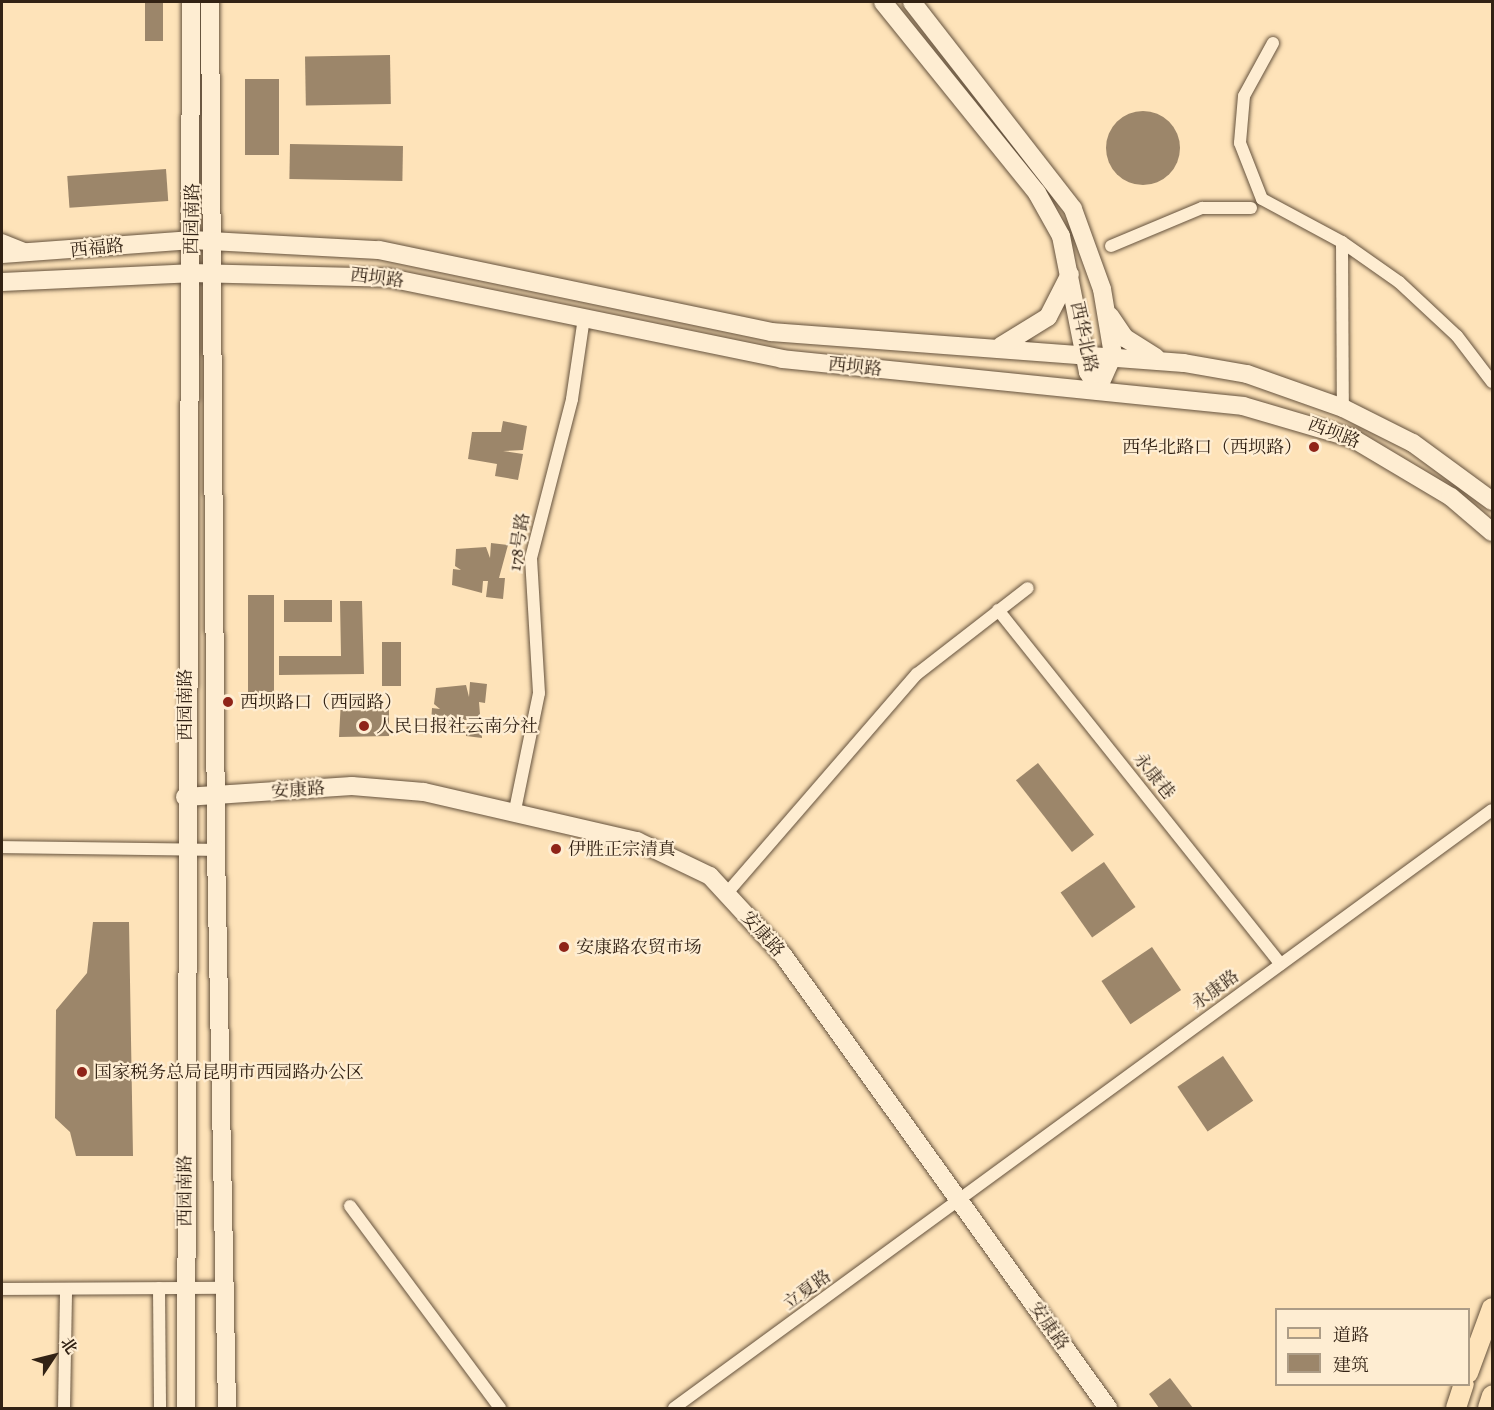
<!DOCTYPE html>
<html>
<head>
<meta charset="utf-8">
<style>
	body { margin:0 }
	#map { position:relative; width:1494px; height:1410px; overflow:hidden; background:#fee3b9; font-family:Alegreya,"Noto Serif SC",serif }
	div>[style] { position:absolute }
	.building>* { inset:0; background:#9c866a; transform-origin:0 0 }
	.round { border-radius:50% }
	.roads { filter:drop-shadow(0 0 2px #65523d) drop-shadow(0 0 2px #65523d) }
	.street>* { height:12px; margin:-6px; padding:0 6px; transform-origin:6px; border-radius:6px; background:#feedd2 }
	.secondary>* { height:18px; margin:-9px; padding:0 9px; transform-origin:9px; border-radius:9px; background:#feedd2 }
	.primary>* { height:20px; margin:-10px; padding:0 10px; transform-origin:10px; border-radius:10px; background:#fee3b9 }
	.dots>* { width:16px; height:16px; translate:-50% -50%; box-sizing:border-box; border:3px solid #feedd2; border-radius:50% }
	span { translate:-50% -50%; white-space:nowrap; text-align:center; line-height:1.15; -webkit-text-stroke:4.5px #feedd2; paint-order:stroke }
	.street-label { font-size:18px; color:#322214 }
	.poi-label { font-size:18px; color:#322214 }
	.right { translate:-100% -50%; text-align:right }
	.left { translate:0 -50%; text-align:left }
	.frame { position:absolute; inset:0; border:3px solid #322214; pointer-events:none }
	.legend { position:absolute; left:1275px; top:1308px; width:195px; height:78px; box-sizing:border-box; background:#feedd2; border:2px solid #ac9c86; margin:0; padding:8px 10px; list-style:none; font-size:18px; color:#322214 }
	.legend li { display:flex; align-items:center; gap:12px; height:30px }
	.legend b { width:30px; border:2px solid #ac9c86 }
	.north { position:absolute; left:24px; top:1326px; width:60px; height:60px; -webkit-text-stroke:4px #feedd2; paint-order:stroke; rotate:55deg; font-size:16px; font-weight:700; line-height:24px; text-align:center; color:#322214 }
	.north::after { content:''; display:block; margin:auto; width:21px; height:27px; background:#322214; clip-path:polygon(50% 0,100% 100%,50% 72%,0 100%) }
</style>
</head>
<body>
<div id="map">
	<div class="building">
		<i style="left:145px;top:2px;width:18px;height:39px"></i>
		<i style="left:390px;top:55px;width:49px;height:85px;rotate:89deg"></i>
		<i style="left:245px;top:79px;width:34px;height:76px"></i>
		<i class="round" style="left:1106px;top:111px;width:74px;height:74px"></i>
		<i style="left:290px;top:144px;width:113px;height:35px;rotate:1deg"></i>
		<i style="left:166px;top:169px;width:32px;height:99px;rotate:86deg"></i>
		<i style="clip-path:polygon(503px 421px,527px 426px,523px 450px,503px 451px,523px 454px,518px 480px,495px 476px,497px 464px,468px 459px,472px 432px,501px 432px)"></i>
		<i style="clip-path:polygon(491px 543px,508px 545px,499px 578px,505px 578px,503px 599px,486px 597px,488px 581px,483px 581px,482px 593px,452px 585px,453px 569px,461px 570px,455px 566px,456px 549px,486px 547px,490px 558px)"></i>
		<i style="left:248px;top:595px;width:26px;height:100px"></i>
		<i style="left:332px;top:600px;width:22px;height:48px;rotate:90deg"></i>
		<i style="clip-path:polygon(340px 601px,362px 601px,364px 674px,279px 675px,279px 656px,341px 656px)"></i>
		<i style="left:382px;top:642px;width:19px;height:44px"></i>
		<i style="clip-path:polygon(470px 682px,487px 684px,485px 703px,479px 702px,482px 738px,466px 736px,467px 720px,463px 720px,462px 732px,431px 724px,432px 708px,440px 709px,434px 704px,436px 688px,466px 685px,469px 697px)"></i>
		<i style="clip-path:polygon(371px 699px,371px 706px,389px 709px,389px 736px,339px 737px,341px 700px)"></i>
		<i style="left:1038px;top:763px;width:91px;height:28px;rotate:52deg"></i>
		<i style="left:1104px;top:862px;width:55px;height:53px;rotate:55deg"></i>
		<i style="clip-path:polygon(93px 922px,129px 922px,133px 1156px,76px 1156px,70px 1132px,55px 1118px,56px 1010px,87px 973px)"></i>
		<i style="left:1152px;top:947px;width:52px;height:61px;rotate:56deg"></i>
		<i style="left:1223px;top:1056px;width:54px;height:55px;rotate:56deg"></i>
		<i style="clip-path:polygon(1170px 1378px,1193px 1408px,1159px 1408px,1149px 1394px)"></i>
	</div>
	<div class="roads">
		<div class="street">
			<i style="left:1273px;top:43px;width:60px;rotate:118.7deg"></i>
			<i style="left:1244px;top:96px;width:47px;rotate:94.9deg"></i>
			<i style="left:1240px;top:143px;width:60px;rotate:68.6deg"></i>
			<i style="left:1262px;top:199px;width:91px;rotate:28.3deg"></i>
			<i style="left:1342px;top:242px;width:70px;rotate:35.1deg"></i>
			<i style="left:1399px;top:282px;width:79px;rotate:43deg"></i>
			<i style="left:1457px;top:336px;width:58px;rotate:52.7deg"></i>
			<i style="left:2px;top:240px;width:27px;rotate:22deg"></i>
			<i style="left:1342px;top:242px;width:166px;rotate:89.7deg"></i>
			<i style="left:1111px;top:246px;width:99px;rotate:-22.7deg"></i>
			<i style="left:1202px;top:208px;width:49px"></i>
			<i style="left:998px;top:610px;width:453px;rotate:51.4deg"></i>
			<i style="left:515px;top:810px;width:119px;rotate:-78.4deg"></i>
			<i style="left:539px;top:693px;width:135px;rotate:-93.4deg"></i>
			<i style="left:531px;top:558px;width:164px;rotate:-75.5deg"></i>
			<i style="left:572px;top:399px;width:82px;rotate:-81.6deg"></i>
			<i style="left:2px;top:847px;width:214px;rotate:0.8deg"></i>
			<i style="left:727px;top:893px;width:290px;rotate:-49.1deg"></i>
			<i style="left:917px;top:674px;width:140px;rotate:-37.8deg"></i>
			<i style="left:350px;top:1206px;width:252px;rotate:53.4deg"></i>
			<i style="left:159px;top:1288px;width:120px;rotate:89.5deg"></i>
			<i style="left:2px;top:1289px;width:222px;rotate:-0.3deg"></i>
			<i style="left:64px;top:1408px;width:117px;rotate:-89deg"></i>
			<i style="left:674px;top:1408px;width:1013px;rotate:-36.17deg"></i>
		</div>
		<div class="secondary">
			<i style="left:210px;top:2px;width:848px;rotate:89.59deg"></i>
			<i style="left:216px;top:850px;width:558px;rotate:88.87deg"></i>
			<i style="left:883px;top:2px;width:245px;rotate:51.1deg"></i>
			<i style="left:1037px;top:193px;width:49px;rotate:60.8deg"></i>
			<i style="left:1061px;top:236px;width:139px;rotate:78.8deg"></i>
			<i style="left:1088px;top:372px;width:19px;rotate:58deg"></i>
			<i style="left:912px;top:2px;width:262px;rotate:52.1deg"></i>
			<i style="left:1073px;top:209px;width:85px;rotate:70.1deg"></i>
			<i style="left:1102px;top:289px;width:67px;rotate:80.5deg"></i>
			<i style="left:1113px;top:355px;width:36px;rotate:114deg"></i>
			<i style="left:2px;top:254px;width:191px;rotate:-4.2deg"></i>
			<i style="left:192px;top:240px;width:187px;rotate:3.1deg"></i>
			<i style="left:379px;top:250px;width:400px;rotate:11.8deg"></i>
			<i style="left:771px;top:332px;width:414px;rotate:4.3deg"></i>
			<i style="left:1184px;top:363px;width:64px;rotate:9.9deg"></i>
			<i style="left:1247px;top:374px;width:102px;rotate:19.5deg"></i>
			<i style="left:1343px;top:408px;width:78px;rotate:26.6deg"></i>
			<i style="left:1413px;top:443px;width:98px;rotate:36.3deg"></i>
			<i style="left:2px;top:282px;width:188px;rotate:-2.7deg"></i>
			<i style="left:190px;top:273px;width:199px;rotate:1.4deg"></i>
			<i style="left:389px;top:278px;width:401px;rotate:11.6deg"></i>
			<i style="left:782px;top:359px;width:463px;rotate:5.8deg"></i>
			<i style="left:1243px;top:406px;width:114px;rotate:16.4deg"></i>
			<i style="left:1352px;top:438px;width:115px;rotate:30.8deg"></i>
			<i style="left:1451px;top:497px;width:54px;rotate:40.5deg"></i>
			<i style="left:1110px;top:316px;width:27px;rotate:56deg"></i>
			<i style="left:1125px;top:338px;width:36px;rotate:32deg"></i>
			<i style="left:1001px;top:346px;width:55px;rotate:-31.7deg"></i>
			<i style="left:1048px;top:317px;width:48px;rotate:-62.9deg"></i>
			<i style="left:185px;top:797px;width:167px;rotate:-3.8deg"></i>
			<i style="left:352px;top:786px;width:72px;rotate:4.8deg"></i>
			<i style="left:424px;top:792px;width:219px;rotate:13deg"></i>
			<i style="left:637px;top:841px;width:81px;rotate:25.6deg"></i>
			<i style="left:710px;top:876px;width:108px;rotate:47.3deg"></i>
			<i style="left:783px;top:955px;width:558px;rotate:54.34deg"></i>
			<i style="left:186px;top:1408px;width:1406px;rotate:-89.8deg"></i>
		</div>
		<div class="primary">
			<i style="left:1468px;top:1373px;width:69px;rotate:-69.7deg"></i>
			<i style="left:1456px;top:1408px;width:25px;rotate:-72deg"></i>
			<i style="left:1488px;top:1408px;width:13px;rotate:-72deg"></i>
		</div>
	</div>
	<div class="dots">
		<i style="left:1314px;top:447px;background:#8f2418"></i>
		<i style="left:228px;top:702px;background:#8f2418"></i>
		<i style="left:364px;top:726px;background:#8f2418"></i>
		<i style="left:556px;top:849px;background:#8f2418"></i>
		<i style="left:564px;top:947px;background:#8f2418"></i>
		<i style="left:82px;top:1072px;background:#8f2418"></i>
	</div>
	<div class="street-label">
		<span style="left:192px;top:219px;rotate:-89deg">西园南路</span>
		<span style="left:97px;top:248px;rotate:-6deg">西福路</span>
		<span style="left:377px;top:278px;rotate:7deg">西坝路</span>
		<span style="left:1084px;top:337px;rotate:78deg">西华北路</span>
		<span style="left:855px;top:367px;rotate:6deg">西坝路</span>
		<span style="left:1334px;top:433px;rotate:21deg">西坝路</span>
		<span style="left:519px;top:542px;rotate:-81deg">178号路</span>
		<span style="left:185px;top:705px;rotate:-90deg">西园南路</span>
		<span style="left:1154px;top:776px;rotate:51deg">永康巷</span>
		<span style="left:298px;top:790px;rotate:-4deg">安康路</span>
		<span style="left:763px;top:934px;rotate:48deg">安康路</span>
		<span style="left:1215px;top:990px;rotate:-36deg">永康路</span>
		<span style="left:185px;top:1191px;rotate:-90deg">西园南路</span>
		<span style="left:807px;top:1290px;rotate:-36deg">立夏路</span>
		<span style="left:1049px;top:1326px;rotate:55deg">安康路</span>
	</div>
	<div class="poi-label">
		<span class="right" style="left:1302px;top:447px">西华北路口（西坝路）</span>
		<span class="left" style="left:240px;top:702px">西坝路口（西园路）</span>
		<span class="left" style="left:376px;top:726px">人民日报社云南分社</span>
		<span class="left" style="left:568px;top:849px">伊胜正宗清真</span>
		<span class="left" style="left:576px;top:947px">安康路农贸市场</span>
		<span class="left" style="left:94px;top:1072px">国家税务总局昆明市西园路办公区</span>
	</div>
	<div class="frame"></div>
	<ul class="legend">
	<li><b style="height:8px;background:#fee3b9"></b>道路</li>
	<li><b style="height:16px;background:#9c866a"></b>建筑</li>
	</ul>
	<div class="north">北</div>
</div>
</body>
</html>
